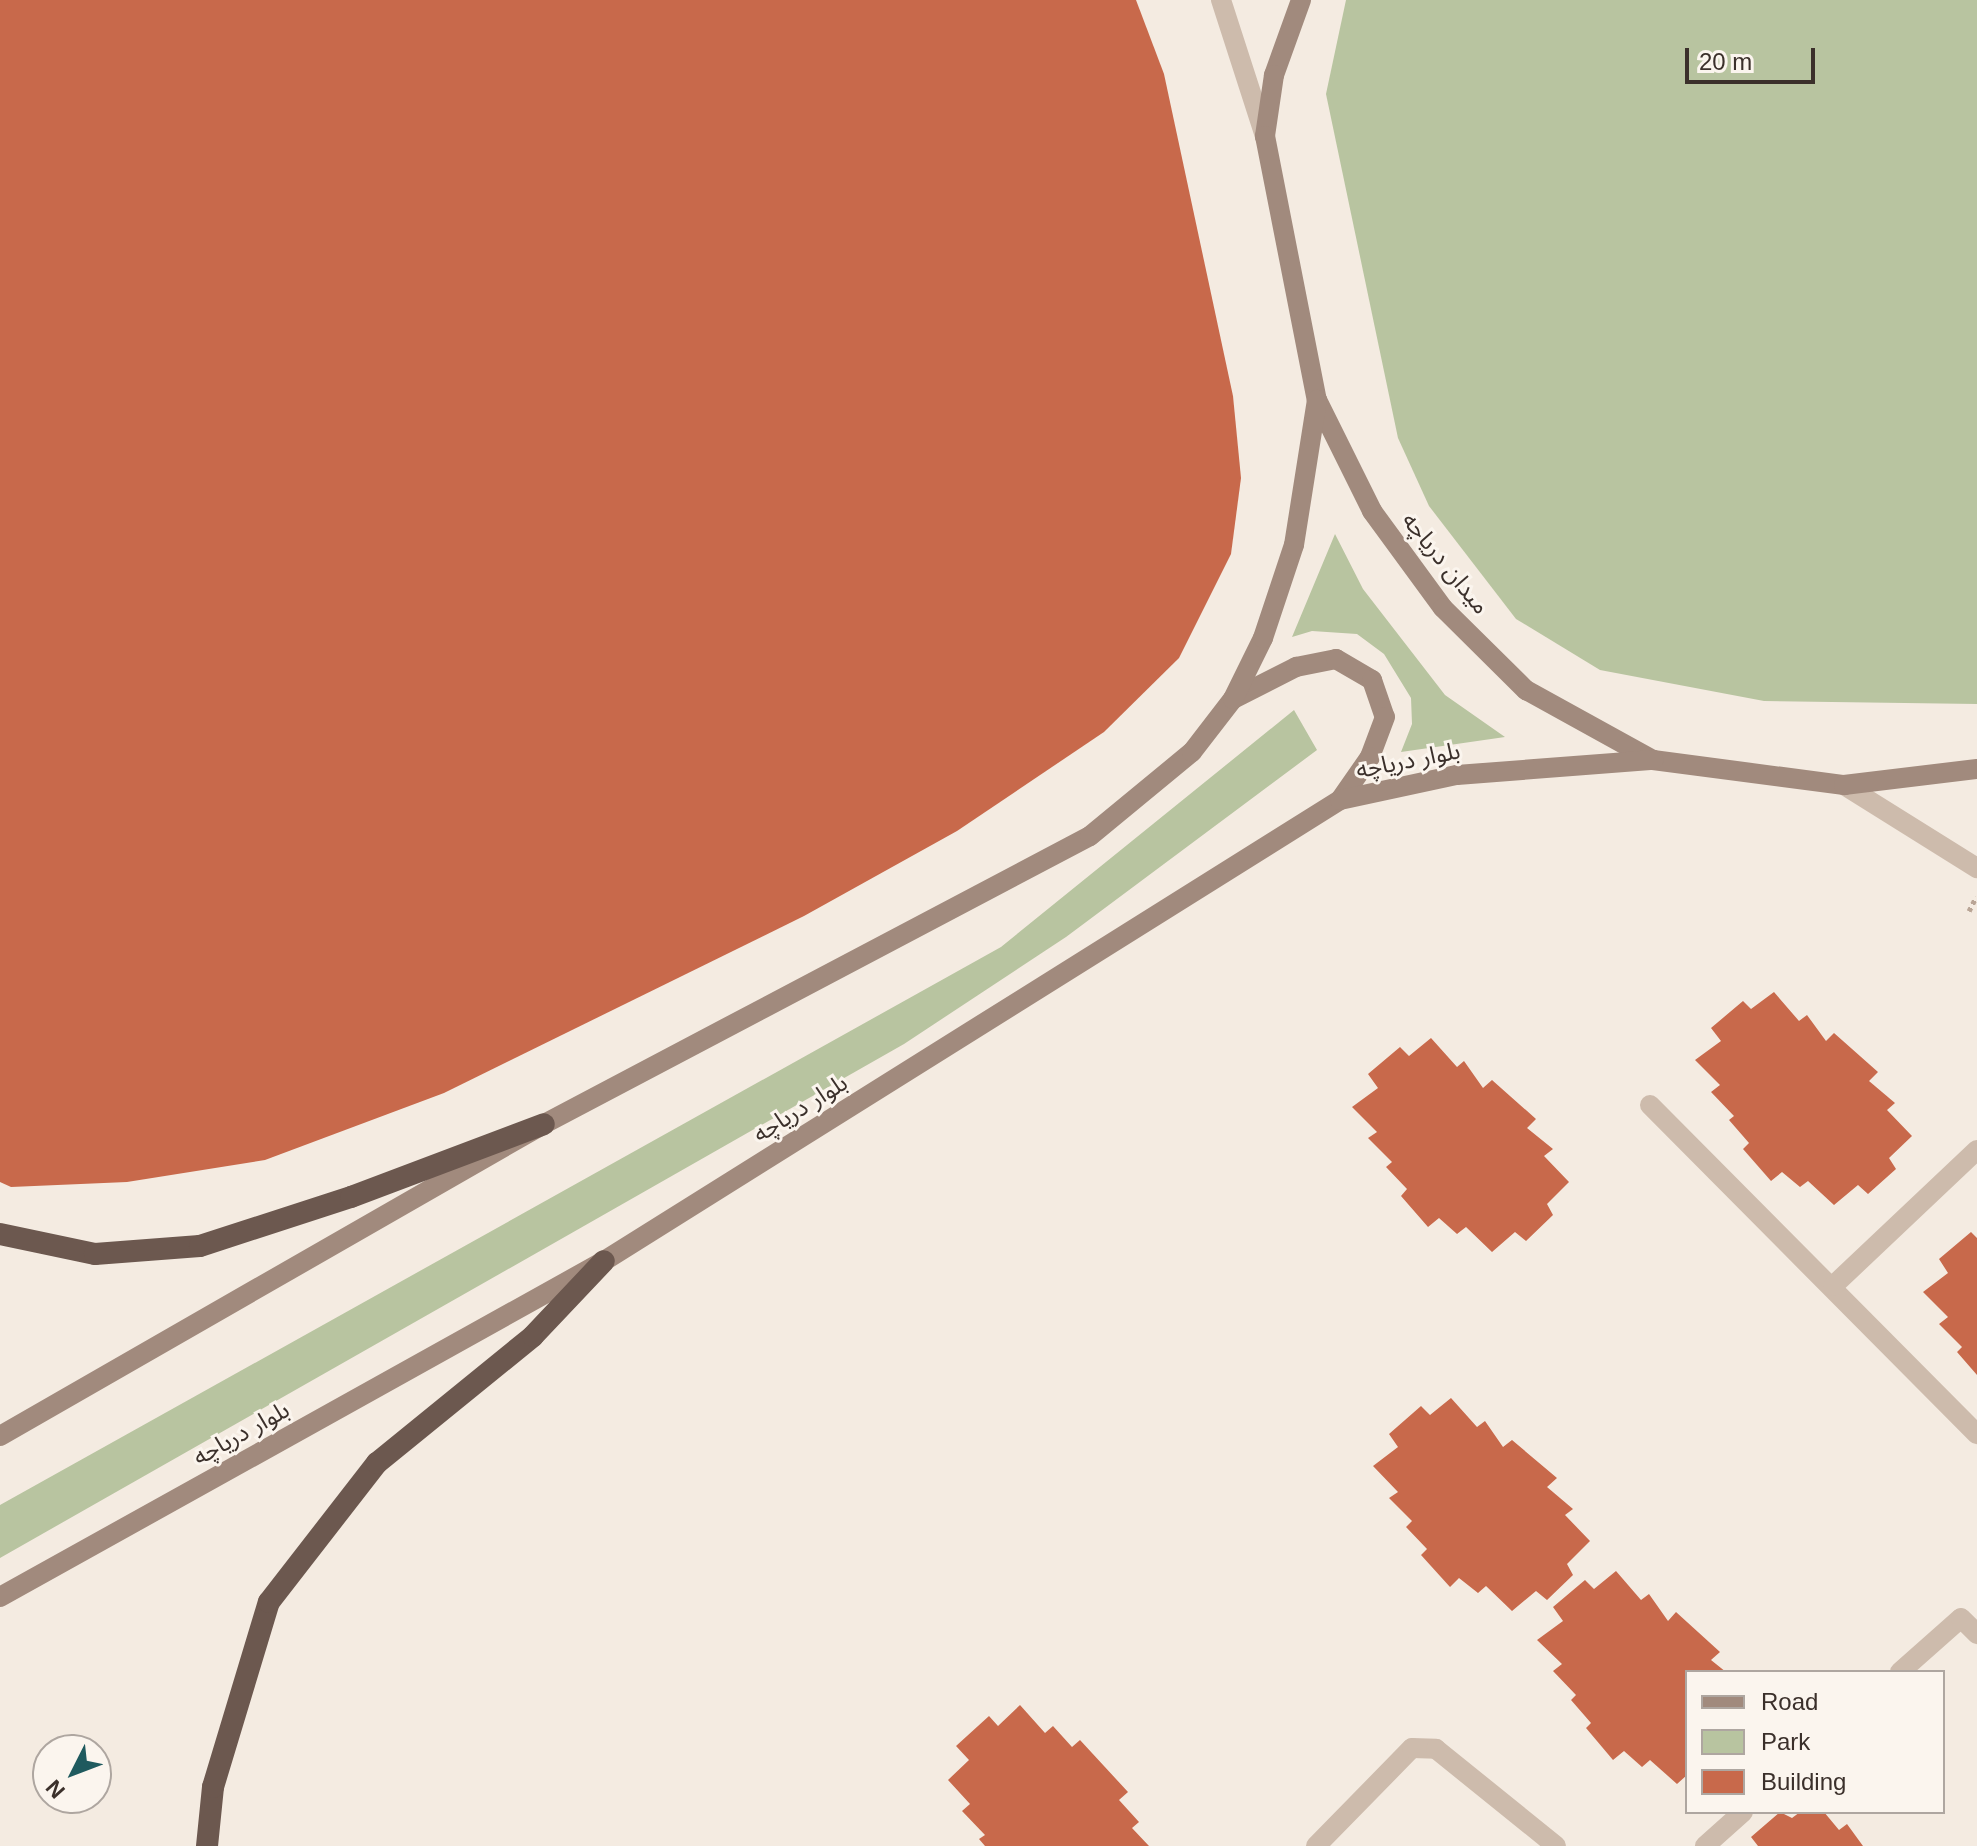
<!DOCTYPE html>
<html>
<head>
<meta charset="utf-8">
<style>
	body { margin:0 }
	#map { position:relative; width:1977px; height:1846px; overflow:hidden; background:#f4ebe1; font-family:Arial,"Noto Sans Arabic",sans-serif }
	div>[style] { position:absolute }
	.green>* { inset:0; background:#b8c4a0 }
	.building>* { inset:0; background:#c8694b }
	.path>* { height:5px; margin-top:-2.5px; transform-origin:0; background:repeating-linear-gradient(90deg,#b9a596 0 4px,transparent 0 8px) }
	.minor>* { height:20px; margin:-10px; padding:0 10px; transform-origin:10px; border-radius:10px; background:#cdbbac }
	.tertiary>* { height:20px; margin:-10px; padding:0 10px; transform-origin:10px; border-radius:10px; background:#cdbbac }
	.secondary>* { height:20px; margin:-10px; padding:0 10px; transform-origin:10px; border-radius:10px; background:#a18a7d }
	.trunk>* { height:22px; margin:-11px; padding:0 11px; transform-origin:11px; border-radius:11px; background:#6c584f }
	span { translate:-50% -50%; white-space:nowrap; text-align:center; line-height:1.15; -webkit-text-stroke:6px #fbf5ee; paint-order:stroke }
	.street-label { font-size:24px; color:#3b302b }
	.legend { position:absolute; left:1685px; top:1670px; width:260px; height:144px; box-sizing:border-box; background:#fbf5ee; border:2px solid #aea6a0; margin:0; padding:10px 14px; list-style:none; font-size:24px; color:#3b302b }
	.legend li { display:flex; align-items:center; gap:16px; height:40px }
	.legend b { width:40px; border:2px solid #aea6a0 }
	.north { position:absolute; left:32px; top:1734px; width:80px; height:80px; box-sizing:border-box; background:#fbf5ee; border:2px solid #aea6a0; border-radius:50%; rotate:228deg; font-size:22px; font-weight:700; line-height:32px; text-align:center; color:#3b302b }
	.north::after { content:''; display:block; margin:auto; width:28px; height:36px; background:#1f5a5e; clip-path:polygon(50% 0,100% 100%,50% 72%,0 100%) }
	.scale { position:absolute; left:1685px; top:48px; width:130px; height:36px; box-sizing:border-box; border:4px solid #3b302b; border-top:0; padding-left:10px; font-size:24px; line-height:28px; white-space:nowrap; color:#3b302b; -webkit-text-stroke:6px #fbf5ee; paint-order:stroke }
</style>
</head>
<body>
<div id="map">
	<div class="green">
		<i style="clip-path:polygon(1346px 0,1977px 0,1977px 704px,1764px 701px,1600px 670px,1516px 619px,1429px 506px,1398px 438px,1326px 94px)"></i>
		<i style="clip-path:polygon(1335px 534px,1363px 589px,1445px 695px,1505px 737px,1401px 752px,1412px 724px,1411px 698px,1384px 654px,1357px 634px,1312px 631px,1292px 637px)"></i>
		<i style="clip-path:polygon(1294px 710px,1317px 750px,1066px 937px,904px 1044px,0 1558px,0 1505px,1001px 947px)"></i>
	</div>
	<div class="building">
		<i style="clip-path:polygon(0 0,1136px 0,1164px 74px,1233px 396px,1241px 478px,1231px 554px,1179px 658px,1104px 732px,957px 831px,804px 916px,444px 1093px,265px 1160px,127px 1182px,11px 1187px,0 1182px)"></i>
		<i style="clip-path:polygon(1774px 992px,1799px 1021px,1807px 1015px,1826px 1041px,1834px 1033px,1878px 1072px,1869px 1081px,1895px 1103px,1887px 1110px,1912px 1136px,1889px 1158px,1896px 1169px,1868px 1194px,1858px 1185px,1834px 1205px,1808px 1181px,1800px 1187px,1782px 1172px,1771px 1181px,1743px 1149px,1749px 1143px,1729px 1120px,1734px 1116px,1711px 1092px,1720px 1085px,1695px 1060px,1721px 1041px,1711px 1028px,1743px 1001px,1751px 1009px)"></i>
		<i style="clip-path:polygon(1431px 1038px,1457px 1067px,1464px 1061px,1483px 1088px,1492px 1080px,1536px 1119px,1527px 1128px,1553px 1149px,1544px 1156px,1569px 1182px,1547px 1204px,1553px 1215px,1526px 1241px,1515px 1232px,1492px 1252px,1466px 1227px,1457px 1234px,1439px 1218px,1428px 1227px,1401px 1196px,1407px 1189px,1386px 1167px,1392px 1162px,1368px 1138px,1377px 1132px,1352px 1107px,1378px 1088px,1368px 1074px,1400px 1047px,1409px 1056px)"></i>
		<i style="clip-path:polygon(1971px 1232px,1977px 1238px,1977px 1375px,1957px 1352px,1962px 1347px,1939px 1324px,1948px 1317px,1923px 1292px,1948px 1273px,1939px 1259px)"></i>
		<i style="clip-path:polygon(1451px 1398px,1477px 1427px,1485px 1421px,1503px 1447px,1512px 1440px,1557px 1478px,1547px 1487px,1573px 1509px,1565px 1515px,1590px 1541px,1567px 1564px,1573px 1575px,1547px 1600px,1536px 1591px,1512px 1611px,1486px 1586px,1478px 1593px,1459px 1578px,1450px 1587px,1421px 1555px,1427px 1549px,1406px 1527px,1412px 1521px,1389px 1498px,1398px 1492px,1373px 1466px,1398px 1447px,1389px 1434px,1421px 1406px,1430px 1415px)"></i>
		<i style="clip-path:polygon(1616px 1571px,1641px 1600px,1649px 1594px,1668px 1621px,1676px 1612px,1720px 1652px,1711px 1660px,1726px 1672px,1687px 1672px,1687px 1775px,1677px 1784px,1650px 1760px,1642px 1767px,1624px 1751px,1613px 1760px,1586px 1728px,1591px 1723px,1571px 1700px,1576px 1695px,1553px 1671px,1562px 1664px,1537px 1640px,1563px 1621px,1553px 1607px,1585px 1580px,1594px 1589px)"></i>
		<i style="clip-path:polygon(1020px 1705px,1045px 1733px,1053px 1726px,1072px 1747px,1080px 1740px,1128px 1792px,1119px 1800px,1139px 1822px,1132px 1828px,1149px 1846px,985px 1846px,979px 1839px,985px 1835px,962px 1811px,970px 1804px,948px 1780px,969px 1760px,956px 1746px,989px 1716px,998px 1726px)"></i>
		<i style="clip-path:polygon(1780px 1812px,1792px 1818px,1800px 1812px,1824px 1812px,1839px 1830px,1847px 1824px,1863px 1846px,1758px 1846px,1751px 1837px)"></i>
	</div>
	<div class="path">
		<i style="left:1969px;top:911px;width:16px;rotate:-63deg"></i>
	</div>
	<div class="minor">
		<i style="left:1650px;top:1105px;width:464px;rotate:45.2deg"></i>
		<i style="left:1833px;top:1286px;width:198px;rotate:-43.4deg"></i>
		<i style="left:1900px;top:1672px;width:81px;rotate:-41.5deg"></i>
		<i style="left:1961px;top:1618px;width:23px;rotate:45deg"></i>
		<i style="left:1316px;top:1846px;width:137px;rotate:-45.6deg"></i>
		<i style="left:1412px;top:1748px;width:24px;rotate:2deg"></i>
		<i style="left:1436px;top:1749px;width:154px;rotate:38.9deg"></i>
		<i style="left:1705px;top:1846px;width:51px;rotate:-41.8deg"></i>
	</div>
	<div class="tertiary">
		<i style="left:1221px;top:0;width:143px;rotate:72.1deg"></i>
		<i style="left:1844px;top:785px;width:157px;rotate:32deg"></i>
	</div>
	<div class="secondary">
		<i style="left:1301px;top:0;width:80px;rotate:109.8deg"></i>
		<i style="left:1274px;top:75px;width:62px;rotate:98.4deg"></i>
		<i style="left:1265px;top:136px;width:269px;rotate:78.9deg"></i>
		<i style="left:1317px;top:400px;width:124px;rotate:63.6deg"></i>
		<i style="left:1372px;top:511px;width:120px;rotate:53.8deg"></i>
		<i style="left:1443px;top:608px;width:117px;rotate:44.7deg"></i>
		<i style="left:1526px;top:690px;width:145px;rotate:28.9deg"></i>
		<i style="left:1653px;top:760px;width:193px;rotate:7.5deg"></i>
		<i style="left:1844px;top:785px;width:134px;rotate:-6.9deg"></i>
		<i style="left:1233px;top:699px;width:71px;rotate:-26.9deg"></i>
		<i style="left:1296px;top:667px;width:41px;rotate:-11.3deg"></i>
		<i style="left:1336px;top:659px;width:42px;rotate:30.3deg"></i>
		<i style="left:1372px;top:680px;width:39px;rotate:71deg"></i>
		<i style="left:1385px;top:717px;width:43px;rotate:110.6deg"></i>
		<i style="left:1370px;top:757px;width:52px;rotate:124.9deg"></i>
		<i style="left:0;top:1436px;width:627px;rotate:-29.84deg"></i>
		<i style="left:544px;top:1124px;width:617px;rotate:-27.81deg"></i>
		<i style="left:1090px;top:836px;width:132px;rotate:-39.5deg"></i>
		<i style="left:1192px;top:752px;width:67px;rotate:-52.3deg"></i>
		<i style="left:1233px;top:699px;width:68px;rotate:-63.8deg"></i>
		<i style="left:1263px;top:638px;width:98px;rotate:-71.6deg"></i>
		<i style="left:1294px;top:545px;width:147px;rotate:-81deg"></i>
		<i style="left:0;top:1597px;width:691px;rotate:-29.09deg"></i>
		<i style="left:604px;top:1261px;width:868px;rotate:-32.06deg"></i>
		<i style="left:1340px;top:800px;width:120px;rotate:-12.1deg"></i>
		<i style="left:1457px;top:775px;width:197px;rotate:-4.4deg"></i>
	</div>
	<div class="trunk">
		<i style="left:0;top:1234px;width:97px;rotate:11.9deg"></i>
		<i style="left:95px;top:1254px;width:105px;rotate:-4.4deg"></i>
		<i style="left:200px;top:1246px;width:159px;rotate:-18deg"></i>
		<i style="left:351px;top:1197px;width:206px;rotate:-20.7deg"></i>
		<i style="left:207px;top:1846px;width:59px;rotate:-84.2deg"></i>
		<i style="left:213px;top:1787px;width:193px;rotate:-73.2deg"></i>
		<i style="left:269px;top:1602px;width:176px;rotate:-52.2deg"></i>
		<i style="left:377px;top:1463px;width:201px;rotate:-39.1deg"></i>
		<i style="left:533px;top:1336px;width:103px;rotate:-46.6deg"></i>
	</div>
	<div class="street-label">
		<span style="left:1446px;top:563px;rotate:51deg">میدان دریاچه</span>
		<span style="left:1408px;top:760px;rotate:-11deg">بلوار دریاچه</span>
		<span style="left:800px;top:1108px;rotate:-32deg">بلوار دریاچه</span>
		<span style="left:241px;top:1433px;rotate:-29deg">بلوار دریاچه</span>
	</div>
	<ul class="legend">
	<li><b style="height:10px;background:#a18a7d"></b>Road</li>
	<li><b style="height:22px;background:#b8c4a0"></b>Park</li>
	<li><b style="height:22px;background:#c8694b"></b>Building</li>
	</ul>
	<div class="north">N</div>
	<div class="scale">20 m</div>
</div>
</body>
</html>
